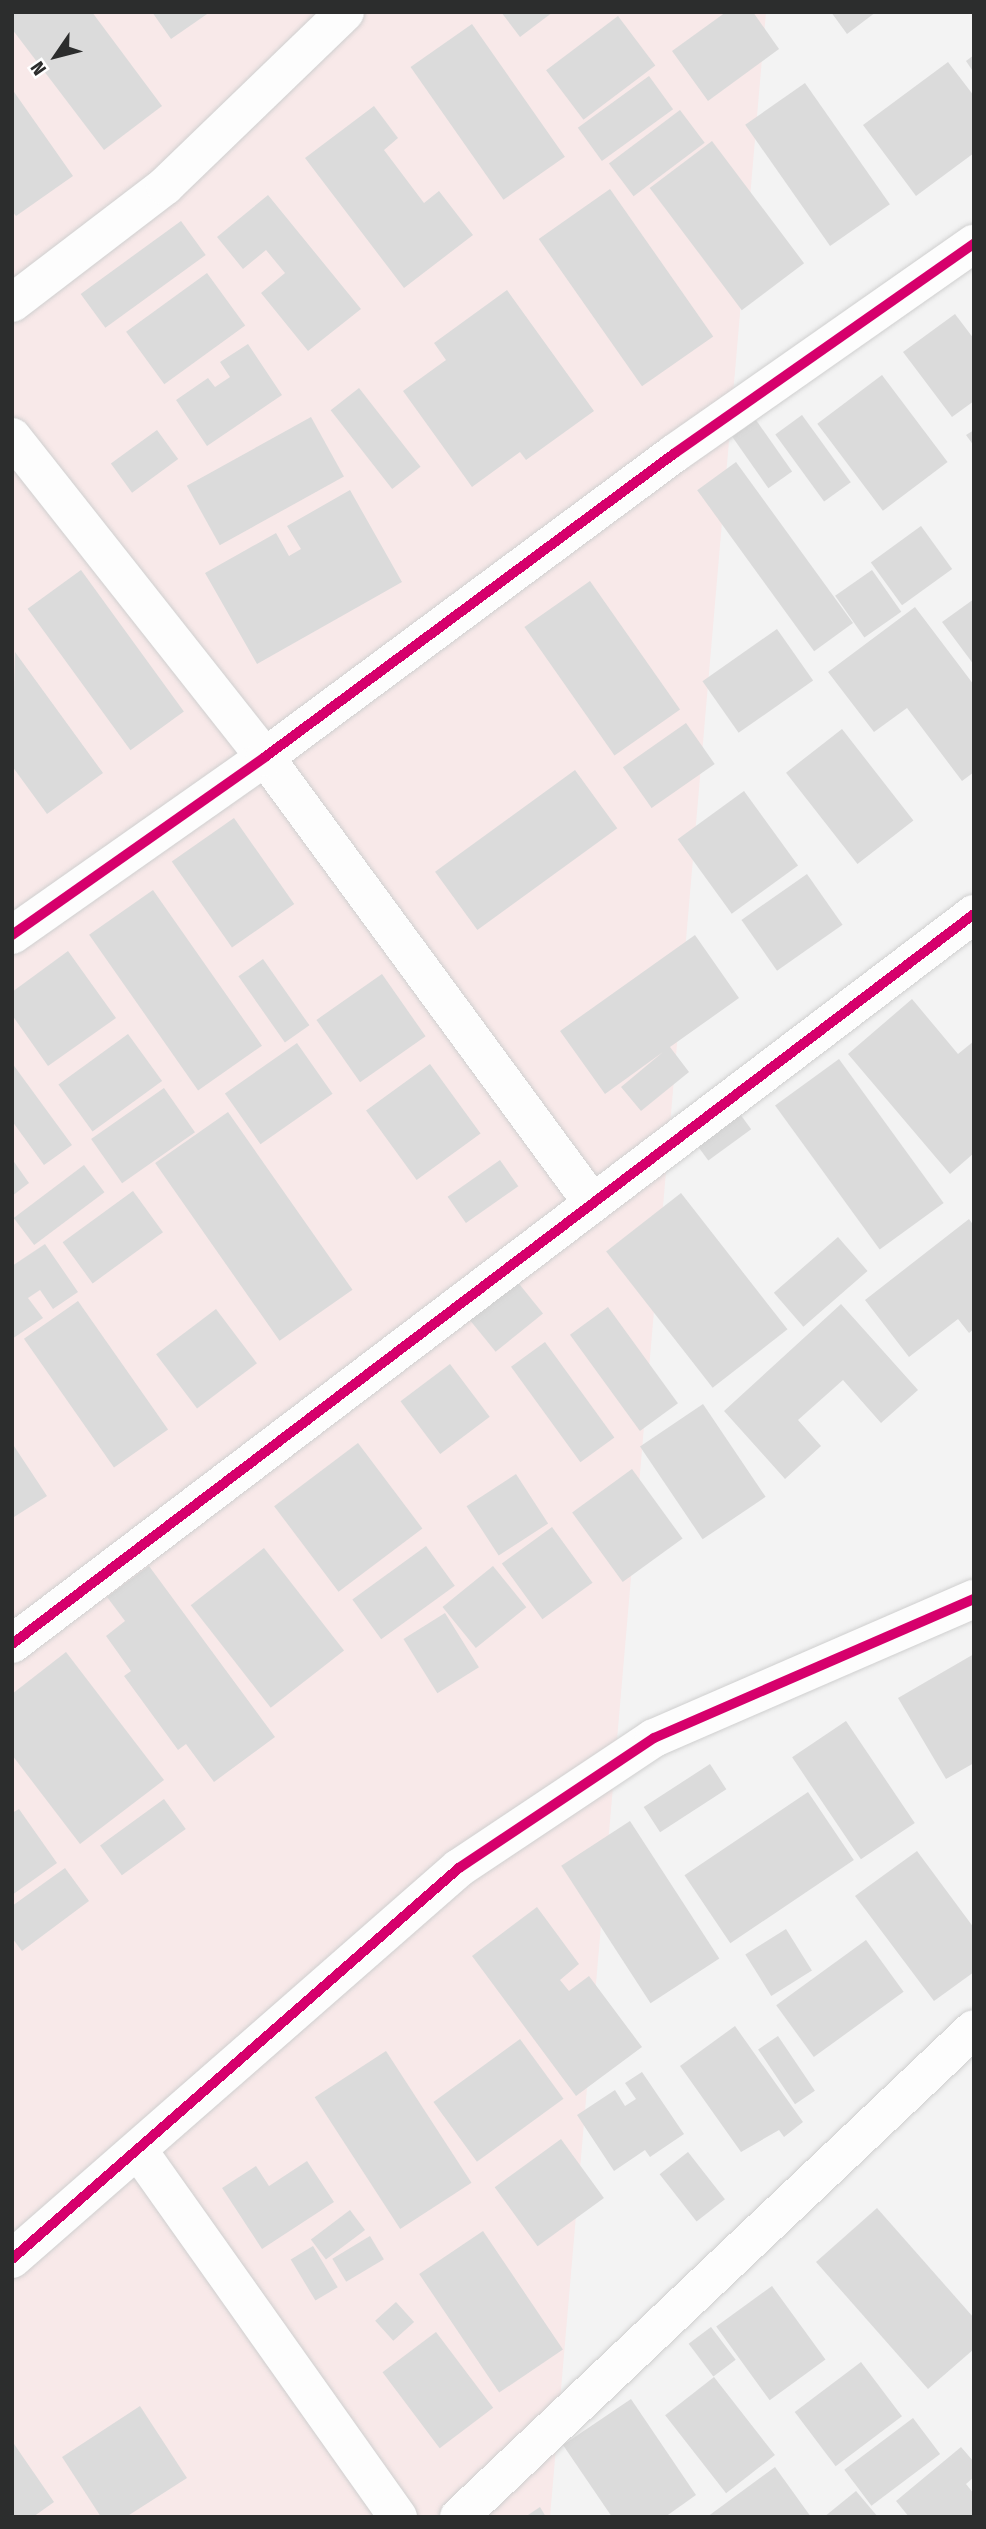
<!DOCTYPE html>
<html>
<head>
<meta charset="utf-8">
<style>
	body { margin:0 }
	#map { position:relative; width:986px; height:2529px; overflow:hidden; background:#f3f3f3; font-family:"Fira Sans Condensed",sans-serif }
	div>[style] { position:absolute }
	.commercial>* { inset:0; background:#f8e9e9 }
	.building>* { inset:0; background:#dbdbdb; transform-origin:0 0 }
	.roads { filter:drop-shadow(0 0 2px #cfcfcf) drop-shadow(0 0 2px #cfcfcf) }
	.minor>* { height:38px; margin:-19px; padding:0 19px; transform-origin:19px; border-radius:19px; background:#fdfdfd }
	.cycleway>* { height:10px; margin:-5px; padding:0 5px; transform-origin:5px; border-radius:5px; background:#d6006c }
	span { translate:-50% -50%; white-space:nowrap; text-align:center; line-height:1.15; -webkit-text-stroke:6px #fff; paint-order:stroke }
	.frame { position:absolute; inset:0; border:14px solid #2c2d2d; pointer-events:none }
	.north { position:absolute; left:21px; top:21px; width:70px; height:70px; -webkit-text-stroke:5px #fff; paint-order:stroke; rotate:235deg; font-size:19px; font-weight:700; line-height:28px; text-align:center; color:#2c2d2d }
	.north::after { content:''; display:block; margin:auto; width:24px; height:32px; background:#2c2d2d; clip-path:polygon(50% 0,100% 100%,50% 72%,0 100%) }
</style>
</head>
<body>
<div id="map">
	<div class="commercial">
		<i style="clip-path:polygon(12px 12px,766px 12px,550px 2517px,12px 2517px)"></i>
	</div>
	<div class="building">
		<i style="clip-path:polygon(12px 12px,92px 12px,162px 106px,104px 150px,12px 29px)"></i>
		<i style="clip-path:polygon(152px 12px,210px 12px,171px 39px)"></i>
		<i style="clip-path:polygon(501px 12px,553px 12px,520px 37px)"></i>
		<i style="clip-path:polygon(726px 12px,753px 12px,779px 49px,708px 101px,672px 51px)"></i>
		<i style="clip-path:polygon(831px 12px,876px 12px,847px 34px)"></i>
		<i style="left:618px;top:16px;width:62px;height:90px;rotate:53deg"></i>
		<i style="left:472px;top:24px;width:162px;height:75px;rotate:55deg"></i>
		<i style="clip-path:polygon(974px 55px,974px 73px,966px 61px)"></i>
		<i style="clip-path:polygon(948px 62px,974px 96px,974px 153px,916px 196px,863px 125px)"></i>
		<i style="left:649px;top:76px;width:41px;height:88px;rotate:54deg"></i>
		<i style="left:805px;top:83px;width:148px;height:73px;rotate:55deg"></i>
		<i style="clip-path:polygon(12px 89px,73px 176px,16px 216px,12px 211px)"></i>
		<i style="clip-path:polygon(374px 106px,398px 138px,384px 150px,424px 203px,439px 191px,473px 235px,404px 288px,305px 158px)"></i>
		<i style="left:680px;top:110px;width:41px;height:89px;rotate:53deg"></i>
		<i style="left:712px;top:141px;width:153px;height:78px;rotate:53deg"></i>
		<i style="left:610px;top:189px;width:180px;height:87px;rotate:55deg"></i>
		<i style="clip-path:polygon(268px 195px,361px 309px,308px 351px,261px 293px,285px 273px,266px 250px,243px 269px,217px 237px)"></i>
		<i style="left:181px;top:221px;width:42px;height:124px;rotate:54deg"></i>
		<i style="left:207px;top:273px;width:65px;height:100px;rotate:54deg"></i>
		<i style="clip-path:polygon(507px 290px,594px 411px,526px 460px,520px 452px,472px 487px,403px 391px,446px 360px,434px 343px)"></i>
		<i style="clip-path:polygon(955px 314px,974px 339px,974px 401px,952px 417px,903px 352px)"></i>
		<i style="clip-path:polygon(248px 344px,282px 395px,207px 446px,176px 400px,208px 378px,215px 387px,230px 377px,220px 362px)"></i>
		<i style="left:882px;top:375px;width:109px;height:81px;rotate:53deg"></i>
		<i style="left:359px;top:388px;width:100px;height:36px;rotate:52deg"></i>
		<i style="left:802px;top:415px;width:83px;height:33px;rotate:54deg"></i>
		<i style="left:311px;top:417px;width:68px;height:142px;rotate:61deg"></i>
		<i style="left:756px;top:420px;width:63px;height:29px;rotate:55deg"></i>
		<i style="left:157px;top:430px;width:36px;height:57px;rotate:54deg"></i>
		<i style="clip-path:polygon(974px 430px,974px 446px,966px 435px)"></i>
		<i style="left:736px;top:462px;width:199px;height:48px;rotate:54deg"></i>
		<i style="clip-path:polygon(350px 490px,402px 582px,257px 664px,205px 573px,276px 533px,289px 556px,301px 549px,287px 526px)"></i>
		<i style="left:921px;top:526px;width:53px;height:62px;rotate:54deg"></i>
		<i style="left:81px;top:570px;width:175px;height:66px;rotate:54deg"></i>
		<i style="left:872px;top:570px;width:51px;height:45px;rotate:55deg"></i>
		<i style="left:590px;top:581px;width:157px;height:80px;rotate:55deg"></i>
		<i style="clip-path:polygon(974px 599px,974px 665px,942px 622px)"></i>
		<i style="clip-path:polygon(915px 607px,974px 685px,974px 772px,962px 781px,907px 708px,874px 732px,828px 672px)"></i>
		<i style="left:777px;top:629px;width:63px;height:91px;rotate:55deg"></i>
		<i style="clip-path:polygon(15px 652px,103px 773px,47px 814px,12px 766px)"></i>
		<i style="left:686px;top:723px;width:50px;height:77px;rotate:55deg"></i>
		<i style="left:842px;top:729px;width:116px;height:71px;rotate:52deg"></i>
		<i style="left:575px;top:770px;width:72px;height:173px;rotate:54deg"></i>
		<i style="left:744px;top:791px;width:92px;height:82px;rotate:54deg"></i>
		<i style="left:234px;top:818px;width:105px;height:76px;rotate:55deg"></i>
		<i style="left:807px;top:874px;width:62px;height:80px;rotate:55deg"></i>
		<i style="left:153px;top:890px;width:190px;height:78px;rotate:55deg"></i>
		<i style="clip-path:polygon(695px 935px,739px 998px,670px 1047px,689px 1072px,641px 1111px,621px 1087px,663px 1052px,605px 1094px,560px 1031px)"></i>
		<i style="clip-path:polygon(68px 951px,116px 1018px,48px 1066px,12px 1015px,12px 992px)"></i>
		<i style="left:263px;top:959px;width:81px;height:30px;rotate:55deg"></i>
		<i style="left:382px;top:974px;width:76px;height:80px;rotate:55deg"></i>
		<i style="clip-path:polygon(912px 999px,958px 1054px,974px 1041px,974px 1153px,950px 1174px,848px 1054px)"></i>
		<i style="left:128px;top:1034px;width:58px;height:86px;rotate:54deg"></i>
		<i style="left:297px;top:1043px;width:62px;height:88px;rotate:55deg"></i>
		<i style="left:839px;top:1059px;width:178px;height:79px;rotate:54deg"></i>
		<i style="clip-path:polygon(12px 1063px,72px 1145px,44px 1165px,12px 1121px)"></i>
		<i style="left:430px;top:1064px;width:86px;height:79px;rotate:54deg"></i>
		<i style="left:164px;top:1088px;width:54px;height:89px;rotate:55deg"></i>
		<i style="left:228px;top:1112px;width:217px;height:89px;rotate:55deg"></i>
		<i style="left:740px;top:1114px;width:19px;height:53px;rotate:54deg"></i>
		<i style="clip-path:polygon(12px 1159px,29px 1183px,12px 1196px)"></i>
		<i style="left:500px;top:1160px;width:32px;height:64px;rotate:55deg"></i>
		<i style="left:84px;top:1165px;width:34px;height:88px;rotate:53deg"></i>
		<i style="left:133px;top:1191px;width:51px;height:87px;rotate:54deg"></i>
		<i style="left:681px;top:1193px;width:173px;height:95px;rotate:52deg"></i>
		<i style="clip-path:polygon(969px 1219px,974px 1226px,974px 1329px,969px 1333px,958px 1319px,909px 1357px,865px 1300px)"></i>
		<i style="left:838px;top:1237px;width:45px;height:85px;rotate:49deg"></i>
		<i style="clip-path:polygon(45px 1244px,78px 1292px,53px 1309px,40px 1290px,28px 1298px,43px 1318px,12px 1339px,12px 1266px)"></i>
		<i style="left:516px;top:1280px;width:43px;height:61px;rotate:51deg"></i>
		<i style="left:78px;top:1301px;width:157px;height:66px;rotate:55deg"></i>
		<i style="clip-path:polygon(841px 1304px,918px 1390px,881px 1423px,843px 1380px,798px 1420px,821px 1446px,785px 1479px,724px 1411px)"></i>
		<i style="left:608px;top:1307px;width:119px;height:47px;rotate:54deg"></i>
		<i style="left:216px;top:1309px;width:68px;height:75px;rotate:53deg"></i>
		<i style="left:545px;top:1342px;width:118px;height:42px;rotate:54deg"></i>
		<i style="left:450px;top:1364px;width:66px;height:62px;rotate:53deg"></i>
		<i style="left:703px;top:1404px;width:112px;height:76px;rotate:56deg"></i>
		<i style="clip-path:polygon(12px 1443px,47px 1496px,14px 1517px,12px 1515px)"></i>
		<i style="left:358px;top:1443px;width:107px;height:105px;rotate:53deg"></i>
		<i style="left:632px;top:1469px;width:86px;height:74px;rotate:54deg"></i>
		<i style="left:516px;top:1474px;width:59px;height:59px;rotate:57deg"></i>
		<i style="left:552px;top:1527px;width:69px;height:62px;rotate:54deg"></i>
		<i style="left:426px;top:1546px;width:49px;height:91px;rotate:54deg"></i>
		<i style="left:264px;top:1548px;width:130px;height:93px;rotate:52deg"></i>
		<i style="clip-path:polygon(149px 1566px,275px 1737px,214px 1782px,186px 1744px,178px 1750px,124px 1676px,131px 1671px,106px 1636px,125px 1621px,107px 1597px)"></i>
		<i style="left:493px;top:1566px;width:53px;height:65px;rotate:51deg"></i>
		<i style="left:445px;top:1613px;width:64px;height:49px;rotate:58deg"></i>
		<i style="clip-path:polygon(66px 1652px,164px 1780px,80px 1844px,12px 1755px,12px 1694px)"></i>
		<i style="clip-path:polygon(974px 1654px,974px 1763px,946px 1779px,898px 1698px)"></i>
		<i style="left:846px;top:1721px;width:123px;height:65px;rotate:56deg"></i>
		<i style="left:710px;top:1764px;width:30px;height:79px;rotate:57deg"></i>
		<i style="left:808px;top:1792px;width:82px;height:149px;rotate:56deg"></i>
		<i style="left:164px;top:1799px;width:37px;height:79px;rotate:54deg"></i>
		<i style="clip-path:polygon(19px 1809px,57px 1863px,12px 1895px,12px 1813px)"></i>
		<i style="left:630px;top:1821px;width:164px;height:82px;rotate:57deg"></i>
		<i style="clip-path:polygon(917px 1851px,974px 1928px,974px 1972px,934px 2001px,855px 1896px)"></i>
		<i style="clip-path:polygon(65px 1868px,89px 1901px,22px 1951px,12px 1938px,12px 1906px)"></i>
		<i style="clip-path:polygon(537px 1907px,579px 1964px,560px 1980px,569px 1991px,589px 1976px,642px 2047px,576px 2096px,472px 1956px)"></i>
		<i style="left:786px;top:1929px;width:49px;height:48px;rotate:58deg"></i>
		<i style="left:866px;top:1940px;width:64px;height:111px;rotate:54deg"></i>
		<i style="clip-path:polygon(735px 2026px,803px 2122px,784px 2137px,779px 2130px,741px 2152px,680px 2066px)"></i>
		<i style="left:778px;top:2036px;width:66px;height:24px;rotate:56deg"></i>
		<i style="left:520px;top:2039px;width:74px;height:107px;rotate:54deg"></i>
		<i style="left:386px;top:2051px;width:157px;height:85px;rotate:57deg"></i>
		<i style="clip-path:polygon(642px 2072px,684px 2134px,650px 2157px,645px 2150px,614px 2171px,577px 2115px,615px 2090px,625px 2106px,636px 2099px,625px 2083px)"></i>
		<i style="left:561px;top:2139px;width:73px;height:82px;rotate:54deg"></i>
		<i style="left:688px;top:2152px;width:60px;height:36px;rotate:52deg"></i>
		<i style="clip-path:polygon(307px 2161px,334px 2202px,262px 2249px,222px 2188px,256px 2166px,269px 2186px)"></i>
		<i style="clip-path:polygon(877px 2208px,974px 2318px,974px 2349px,928px 2389px,816px 2262px)"></i>
		<i style="left:350px;top:2210px;width:25px;height:49px;rotate:53deg"></i>
		<i style="left:483px;top:2231px;width:143px;height:77px;rotate:56deg"></i>
		<i style="left:370px;top:2236px;width:27px;height:44px;rotate:59deg"></i>
		<i style="left:313px;top:2246px;width:48px;height:26px;rotate:59deg"></i>
		<i style="left:772px;top:2286px;width:91px;height:69px;rotate:54deg"></i>
		<i style="left:396px;top:2302px;width:27px;height:28px;rotate:48deg"></i>
		<i style="left:711px;top:2327px;width:41px;height:28px;rotate:53deg"></i>
		<i style="left:436px;top:2332px;width:95px;height:67px;rotate:53deg"></i>
		<i style="left:861px;top:2362px;width:68px;height:83px;rotate:53deg"></i>
		<i style="left:714px;top:2377px;width:99px;height:62px;rotate:52deg"></i>
		<i style="clip-path:polygon(631px 2399px,696px 2495px,665px 2517px,612px 2517px,563px 2445px)"></i>
		<i style="clip-path:polygon(140px 2406px,187px 2478px,126px 2517px,101px 2517px,62px 2457px)"></i>
		<i style="left:913px;top:2418px;width:45px;height:86px;rotate:53deg"></i>
		<i style="clip-path:polygon(12px 2441px,54px 2502px,33px 2517px,12px 2517px)"></i>
		<i style="clip-path:polygon(961px 2447px,974px 2462px,974px 2477px,966px 2484px,974px 2494px,974px 2517px,909px 2517px,896px 2501px)"></i>
		<i style="clip-path:polygon(775px 2467px,811px 2517px,707px 2517px)"></i>
		<i style="clip-path:polygon(856px 2491px,878px 2517px,824px 2517px)"></i>
		<i style="clip-path:polygon(540px 2507px,546px 2517px,525px 2517px)"></i>
	</div>
	<div class="roads">
		<div class="minor">
			<i style="left:12px;top:303px;width:193px;rotate:-37.4deg"></i>
			<i style="left:165px;top:186px;width:250px;rotate:-44deg"></i>
			<i style="left:12px;top:437px;width:408px;rotate:51.7deg"></i>
			<i style="left:265px;top:757px;width:551px;rotate:53.71deg"></i>
			<i style="left:12px;top:935px;width:309px;rotate:-35.1deg"></i>
			<i style="left:265px;top:757px;width:510px;rotate:-36.56deg"></i>
			<i style="left:675px;top:453px;width:365px;rotate:-35deg"></i>
			<i style="left:12px;top:1644px;width:1208px;rotate:-37.19deg"></i>
			<i style="left:138px;top:2150px;width:450px;rotate:54.7deg"></i>
			<i style="left:12px;top:2259px;width:594px;rotate:-41.18deg"></i>
			<i style="left:459px;top:1868px;width:234px;rotate:-33.7deg"></i>
			<i style="left:654px;top:1738px;width:349px;rotate:-23.5deg"></i>
			<i style="left:459px;top:2517px;width:709px;rotate:-43.46deg"></i>
		</div>
	</div>
	<div class="cycleway">
		<i style="left:12px;top:935px;width:309px;rotate:-35.1deg"></i>
		<i style="left:265px;top:757px;width:510px;rotate:-36.56deg"></i>
		<i style="left:675px;top:453px;width:365px;rotate:-35deg"></i>
		<i style="left:12px;top:1644px;width:1208px;rotate:-37.19deg"></i>
		<i style="left:12px;top:2259px;width:594px;rotate:-41.18deg"></i>
		<i style="left:459px;top:1868px;width:234px;rotate:-33.7deg"></i>
		<i style="left:654px;top:1738px;width:349px;rotate:-23.5deg"></i>
	</div>
	<div class="frame"></div>
	<div class="north">N</div>
</div>
</body>
</html>
